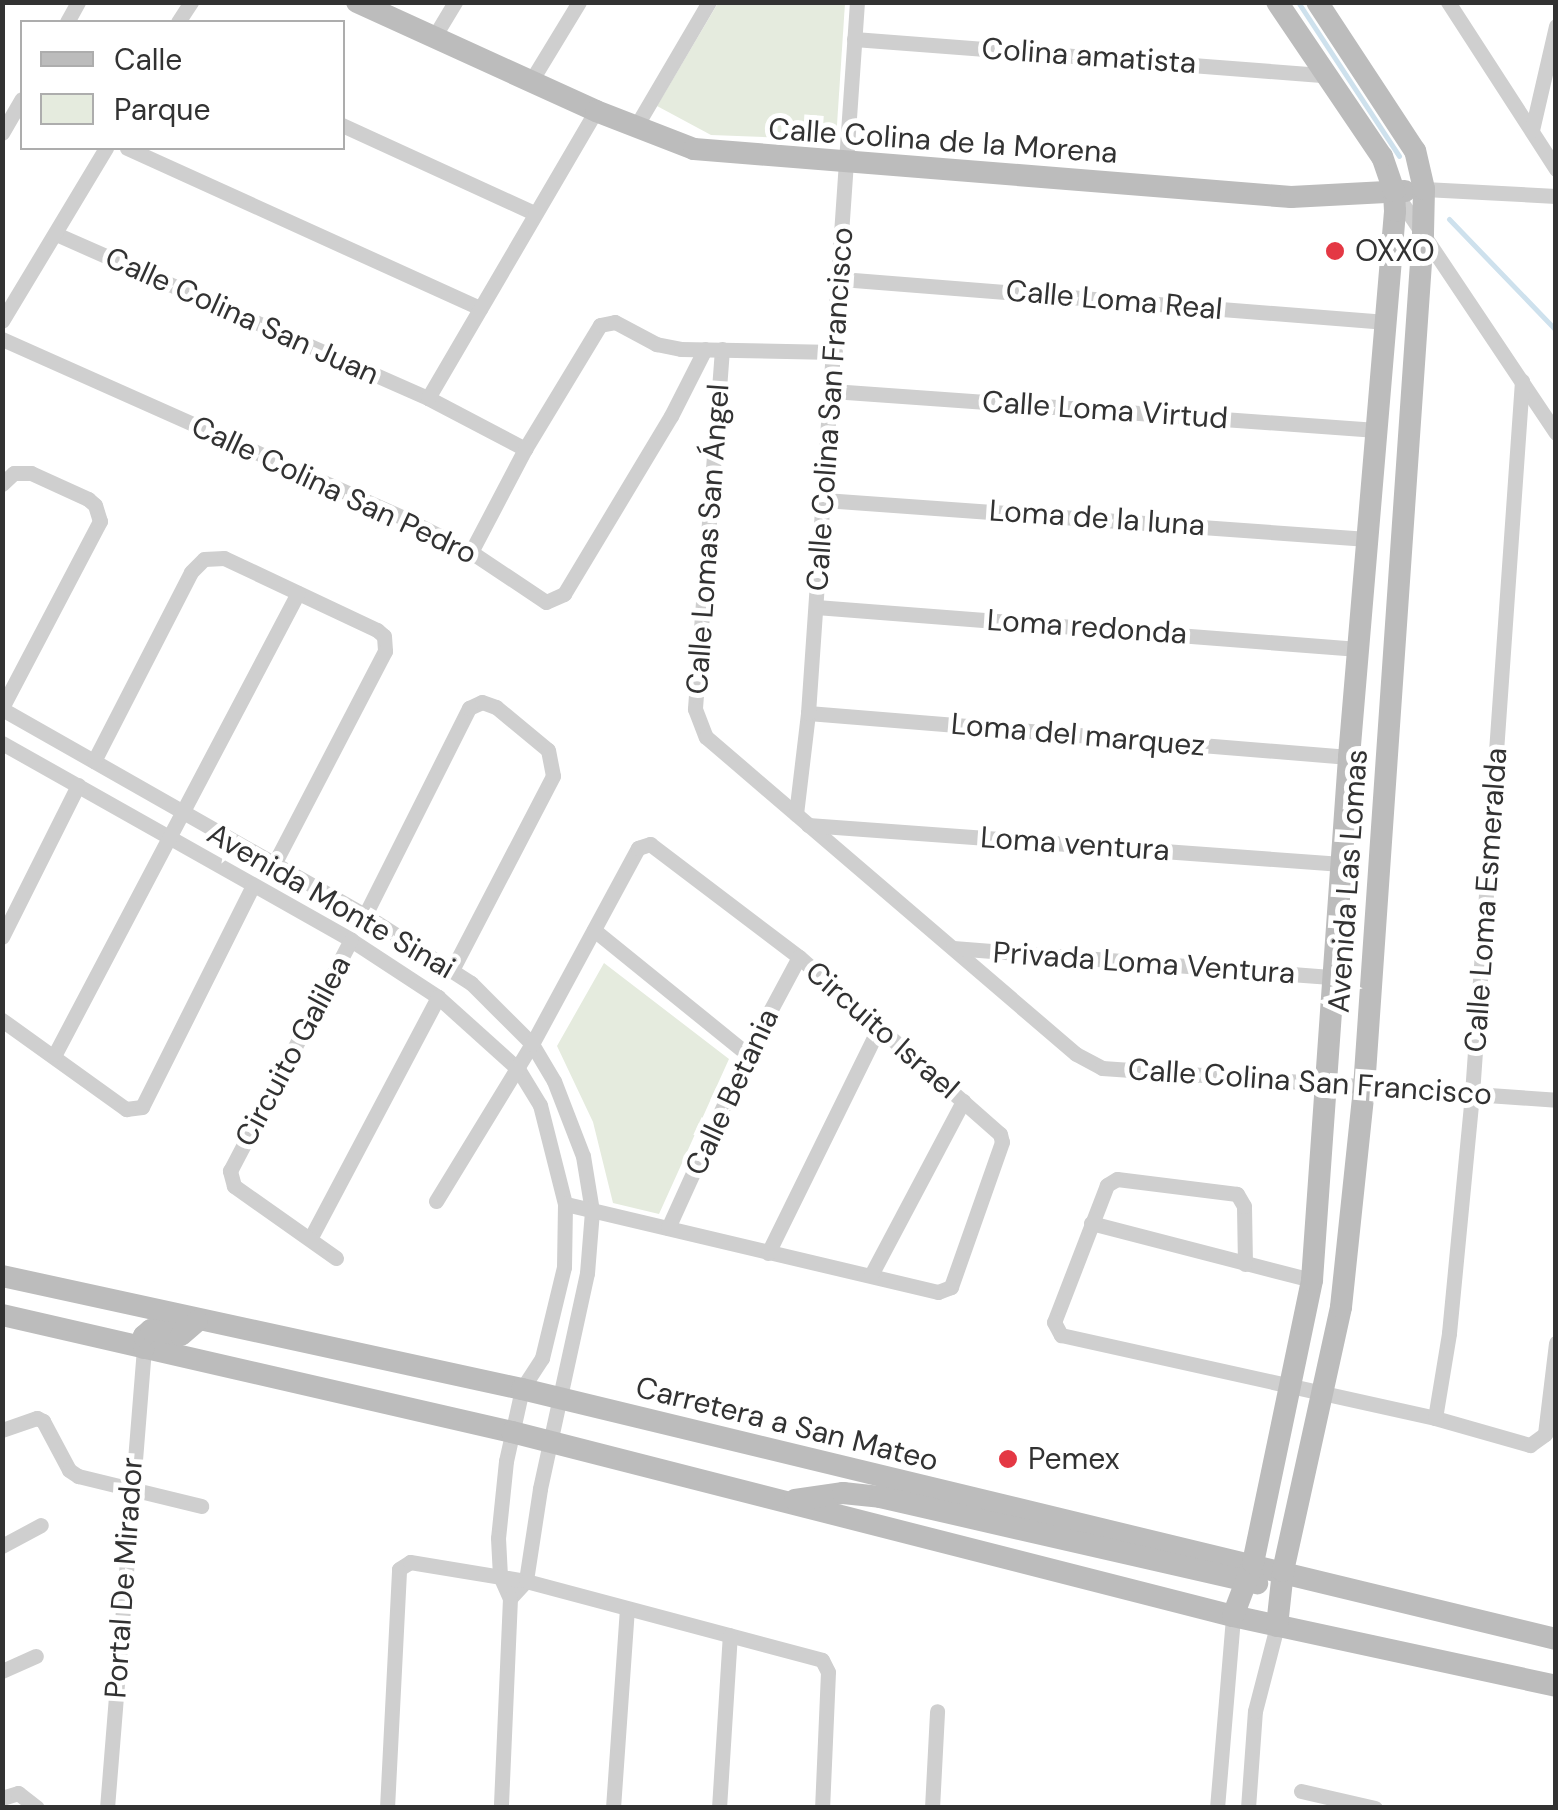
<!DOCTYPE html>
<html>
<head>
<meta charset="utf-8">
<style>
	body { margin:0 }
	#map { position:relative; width:1558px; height:1810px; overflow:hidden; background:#fff; font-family:"DM Sans",sans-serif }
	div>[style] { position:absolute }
	.green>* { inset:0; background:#e5ebde }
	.stream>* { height:5px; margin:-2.5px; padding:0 2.5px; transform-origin:2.5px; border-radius:2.5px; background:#cee1ed }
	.street>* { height:15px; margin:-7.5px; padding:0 7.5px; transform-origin:7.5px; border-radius:7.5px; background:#cfcfcf }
	.secondary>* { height:22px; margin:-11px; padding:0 11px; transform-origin:11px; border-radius:11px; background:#bcbcbc }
	.dots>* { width:28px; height:28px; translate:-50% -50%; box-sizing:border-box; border:5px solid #fff; border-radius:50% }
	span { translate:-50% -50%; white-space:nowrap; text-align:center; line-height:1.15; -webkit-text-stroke:10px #fff; paint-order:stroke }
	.street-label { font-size:30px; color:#323232 }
	.poi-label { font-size:30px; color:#323232 }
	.left { translate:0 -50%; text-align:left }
	.frame { position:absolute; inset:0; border:5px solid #323232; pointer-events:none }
	.legend { position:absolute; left:20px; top:20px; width:325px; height:130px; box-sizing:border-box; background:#fff; border:2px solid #adadad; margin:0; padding:12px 18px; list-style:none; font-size:30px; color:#323232 }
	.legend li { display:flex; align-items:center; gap:20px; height:50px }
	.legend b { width:50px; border:2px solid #adadad }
</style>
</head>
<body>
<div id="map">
	<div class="green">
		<i style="clip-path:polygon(718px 3px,845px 3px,836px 140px,711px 135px,657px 106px)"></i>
		<i style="clip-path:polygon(604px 963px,729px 1059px,659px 1214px,613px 1203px,593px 1122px,557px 1046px)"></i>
	</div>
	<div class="stream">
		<i style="left:1298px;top:2px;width:184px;rotate:56.7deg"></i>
		<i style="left:1449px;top:219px;width:154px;rotate:46.1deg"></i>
	</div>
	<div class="street">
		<i style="left:1448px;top:2px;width:199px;rotate:57.1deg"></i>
		<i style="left:67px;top:22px;width:23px;rotate:-61deg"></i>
		<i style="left:178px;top:22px;width:24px;rotate:-57deg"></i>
		<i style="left:434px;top:37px;width:41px;rotate:-59deg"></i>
		<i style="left:854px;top:39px;width:472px;rotate:4.4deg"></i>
		<i style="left:531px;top:81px;width:92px;rotate:-58.7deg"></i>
		<i style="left:342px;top:125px;width:211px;rotate:24.6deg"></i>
		<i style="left:635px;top:128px;width:146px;rotate:-59.6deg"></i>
		<i style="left:1532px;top:130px;width:107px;rotate:-77deg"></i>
		<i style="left:2px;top:133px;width:39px;rotate:-60deg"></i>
		<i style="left:127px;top:148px;width:388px;rotate:24.4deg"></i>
		<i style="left:1424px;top:189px;width:132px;rotate:3deg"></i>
		<i style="left:1394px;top:191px;width:291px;rotate:56.2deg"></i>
		<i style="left:56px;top:234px;width:407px;rotate:23.8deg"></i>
		<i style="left:428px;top:398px;width:110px;rotate:27.7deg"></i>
		<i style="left:841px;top:279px;width:547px;rotate:4.51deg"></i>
		<i style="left:2px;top:321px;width:202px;rotate:-59deg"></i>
		<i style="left:2px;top:339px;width:442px;rotate:24deg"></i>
		<i style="left:406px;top:519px;width:73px;rotate:26.9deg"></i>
		<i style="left:471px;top:552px;width:90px;rotate:33.7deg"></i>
		<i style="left:546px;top:602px;width:20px;rotate:-24deg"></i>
		<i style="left:564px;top:594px;width:208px;rotate:-59deg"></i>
		<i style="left:671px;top:416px;width:75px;rotate:-63.1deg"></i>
		<i style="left:722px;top:349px;width:361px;rotate:94.3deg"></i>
		<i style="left:695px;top:709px;width:30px;rotate:69deg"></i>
		<i style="left:706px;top:737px;width:487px;rotate:40.6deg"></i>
		<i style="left:1076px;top:1054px;width:30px;rotate:28deg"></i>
		<i style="left:1102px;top:1068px;width:455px;rotate:4deg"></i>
		<i style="left:832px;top:391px;width:546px;rotate:4.09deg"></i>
		<i style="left:428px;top:398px;width:333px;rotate:-59.7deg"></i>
		<i style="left:2px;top:484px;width:16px;rotate:-43deg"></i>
		<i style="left:14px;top:473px;width:17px"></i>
		<i style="left:31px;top:473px;width:63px;rotate:24.5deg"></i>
		<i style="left:88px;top:499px;width:9px;rotate:41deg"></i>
		<i style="left:95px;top:505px;width:17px;rotate:73deg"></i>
		<i style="left:100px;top:521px;width:211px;rotate:117.7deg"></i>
		<i style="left:824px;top:500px;width:545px;rotate:4.1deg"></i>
		<i style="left:471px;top:552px;width:116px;rotate:-62.3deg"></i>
		<i style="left:525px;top:449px;width:145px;rotate:-58.8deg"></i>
		<i style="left:600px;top:325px;width:15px;rotate:-11deg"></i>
		<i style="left:615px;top:322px;width:47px;rotate:28.2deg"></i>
		<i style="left:656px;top:344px;width:25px;rotate:11deg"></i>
		<i style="left:681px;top:349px;width:154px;rotate:1.1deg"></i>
		<i style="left:816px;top:607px;width:544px;rotate:4.43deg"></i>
		<i style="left:2px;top:709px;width:417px;rotate:29.6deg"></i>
		<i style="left:365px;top:915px;width:126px;rotate:32.7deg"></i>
		<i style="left:471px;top:983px;width:86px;rotate:45deg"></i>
		<i style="left:532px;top:1044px;width:43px;rotate:59.3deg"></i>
		<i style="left:554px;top:1081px;width:80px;rotate:68.9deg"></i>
		<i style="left:583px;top:1156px;width:56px;rotate:80.7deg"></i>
		<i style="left:592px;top:1211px;width:62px;rotate:94.6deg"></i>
		<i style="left:587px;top:1273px;width:221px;rotate:102.3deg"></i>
		<i style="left:540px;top:1489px;width:93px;rotate:98.7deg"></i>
		<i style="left:526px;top:1581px;width:23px;rotate:133deg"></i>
		<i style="left:808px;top:713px;width:543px;rotate:4.65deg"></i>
		<i style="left:2px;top:743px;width:401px;rotate:29.4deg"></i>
		<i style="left:351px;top:940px;width:104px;rotate:33.2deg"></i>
		<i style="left:438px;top:997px;width:108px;rotate:42deg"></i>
		<i style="left:518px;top:1069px;width:42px;rotate:58.6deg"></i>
		<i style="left:540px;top:1105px;width:102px;rotate:75.8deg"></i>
		<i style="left:565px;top:1204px;width:63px;rotate:90.9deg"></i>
		<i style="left:564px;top:1267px;width:94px;rotate:103.6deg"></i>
		<i style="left:542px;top:1358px;width:37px;rotate:123deg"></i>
		<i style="left:522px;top:1389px;width:74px;rotate:102.5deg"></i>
		<i style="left:506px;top:1461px;width:77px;rotate:95.9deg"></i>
		<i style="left:498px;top:1538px;width:38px;rotate:87deg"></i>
		<i style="left:500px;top:1576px;width:24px;rotate:66deg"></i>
		<i style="left:510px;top:1598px;width:210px;rotate:92.5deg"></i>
		<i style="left:94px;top:761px;width:212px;rotate:-62.8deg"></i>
		<i style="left:191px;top:572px;width:18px;rotate:-45deg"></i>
		<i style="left:204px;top:559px;width:20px;rotate:-3deg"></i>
		<i style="left:224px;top:558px;width:169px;rotate:25.2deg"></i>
		<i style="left:377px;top:630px;width:9px;rotate:41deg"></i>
		<i style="left:384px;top:636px;width:15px;rotate:86deg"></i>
		<i style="left:385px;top:651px;width:242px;rotate:117.5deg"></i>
		<i style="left:796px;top:814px;width:102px;rotate:-83.2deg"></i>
		<i style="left:808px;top:713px;width:713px;rotate:-86.06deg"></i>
		<i style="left:808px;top:825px;width:535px;rotate:4.18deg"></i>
		<i style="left:365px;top:915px;width:232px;rotate:-63.3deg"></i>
		<i style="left:469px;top:708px;width:14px;rotate:-25deg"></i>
		<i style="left:482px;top:702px;width:15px;rotate:20deg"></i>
		<i style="left:496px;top:707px;width:67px;rotate:39.6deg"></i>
		<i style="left:548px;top:750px;width:26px;rotate:79deg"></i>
		<i style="left:553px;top:776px;width:219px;rotate:117.5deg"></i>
		<i style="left:594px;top:930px;width:197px;rotate:39deg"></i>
		<i style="left:2px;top:937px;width:170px;rotate:-63.4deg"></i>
		<i style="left:953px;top:948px;width:382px;rotate:4.4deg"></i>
		<i style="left:2px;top:1020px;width:153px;rotate:35.7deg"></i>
		<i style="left:126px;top:1109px;width:16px;rotate:-7deg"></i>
		<i style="left:142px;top:1107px;width:248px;rotate:-63.4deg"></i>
		<i style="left:55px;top:1054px;width:521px;rotate:-62.21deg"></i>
		<i style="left:436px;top:1201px;width:184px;rotate:-58.6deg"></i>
		<i style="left:532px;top:1044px;width:223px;rotate:-61.6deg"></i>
		<i style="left:638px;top:848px;width:13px;rotate:-18deg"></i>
		<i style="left:650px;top:844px;width:187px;rotate:37.2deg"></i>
		<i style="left:799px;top:957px;width:268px;rotate:41.4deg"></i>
		<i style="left:1000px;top:1134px;width:8px;rotate:76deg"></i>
		<i style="left:1002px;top:1142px;width:154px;rotate:109.4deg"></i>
		<i style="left:951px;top:1287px;width:14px;rotate:159deg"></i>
		<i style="left:938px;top:1292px;width:383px;rotate:-166.7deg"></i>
		<i style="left:1091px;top:1223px;width:228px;rotate:14.5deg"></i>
		<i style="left:668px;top:1228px;width:191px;rotate:-65.6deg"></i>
		<i style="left:747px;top:1054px;width:110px;rotate:-61.8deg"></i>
		<i style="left:310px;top:1239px;width:274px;rotate:-62.1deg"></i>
		<i style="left:768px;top:1253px;width:252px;rotate:-63.8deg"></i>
		<i style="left:336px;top:1258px;width:125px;rotate:-144.8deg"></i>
		<i style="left:234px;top:1186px;width:16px;rotate:-105deg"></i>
		<i style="left:230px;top:1171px;width:261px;rotate:-62.4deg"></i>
		<i style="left:1245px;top:1264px;width:58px;rotate:-91deg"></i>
		<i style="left:1244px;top:1206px;width:14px;rotate:-120deg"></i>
		<i style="left:1237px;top:1194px;width:121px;rotate:-172.9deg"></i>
		<i style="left:1117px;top:1179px;width:12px;rotate:149deg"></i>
		<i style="left:1107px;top:1185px;width:147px;rotate:111.1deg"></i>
		<i style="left:1054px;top:1322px;width:15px;rotate:62deg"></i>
		<i style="left:1061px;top:1335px;width:383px;rotate:12.5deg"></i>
		<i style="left:1435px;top:1418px;width:99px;rotate:15.9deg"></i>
		<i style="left:1530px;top:1445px;width:19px;rotate:-36deg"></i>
		<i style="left:1545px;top:1434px;width:92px;rotate:-83.1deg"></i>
		<i style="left:871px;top:1275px;width:197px;rotate:-62.1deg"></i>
		<i style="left:1435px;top:1418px;width:86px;rotate:-80.6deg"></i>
		<i style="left:1449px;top:1333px;width:240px;rotate:-84.5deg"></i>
		<i style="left:1472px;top:1094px;width:715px;rotate:-85.99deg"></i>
		<i style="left:2px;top:1430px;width:37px;rotate:-19deg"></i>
		<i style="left:37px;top:1418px;width:7px;rotate:27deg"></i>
		<i style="left:43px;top:1421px;width:55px;rotate:62deg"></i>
		<i style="left:69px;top:1470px;width:11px;rotate:34deg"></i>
		<i style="left:78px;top:1476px;width:127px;rotate:13.7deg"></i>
		<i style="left:2px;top:1546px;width:44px;rotate:-28.3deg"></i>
		<i style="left:2px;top:1671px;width:37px;rotate:-24deg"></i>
		<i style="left:1301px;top:1791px;width:76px;rotate:12.9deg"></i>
		<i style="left:2px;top:1798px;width:17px;rotate:-17deg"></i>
		<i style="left:18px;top:1793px;width:24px;rotate:38deg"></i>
		<i style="left:107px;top:1808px;width:461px;rotate:-85.4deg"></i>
		<i style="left:387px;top:1808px;width:239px;rotate:-87.1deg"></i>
		<i style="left:399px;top:1569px;width:13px;rotate:-32deg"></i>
		<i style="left:410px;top:1562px;width:118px;rotate:9.3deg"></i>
		<i style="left:526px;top:1581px;width:306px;rotate:14.9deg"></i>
		<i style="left:822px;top:1660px;width:13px;rotate:63deg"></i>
		<i style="left:828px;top:1672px;width:136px;rotate:92.5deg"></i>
		<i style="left:613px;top:1808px;width:199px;rotate:-86deg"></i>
		<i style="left:719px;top:1808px;width:173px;rotate:-86.4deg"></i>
		<i style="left:932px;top:1808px;width:97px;rotate:-87deg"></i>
		<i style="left:1217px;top:1808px;width:193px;rotate:-85.2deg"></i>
		<i style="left:1248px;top:1808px;width:97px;rotate:-85.9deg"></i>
		<i style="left:1255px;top:1711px;width:88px;rotate:-75.5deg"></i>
	</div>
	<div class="secondary">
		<i style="left:357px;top:2px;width:263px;rotate:24.5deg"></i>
		<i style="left:596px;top:111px;width:105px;rotate:21.2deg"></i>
		<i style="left:694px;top:149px;width:599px;rotate:4.6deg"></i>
		<i style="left:1291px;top:197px;width:114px;rotate:-3deg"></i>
		<i style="left:2px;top:1276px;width:532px;rotate:12.26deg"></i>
		<i style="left:522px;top:1389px;width:1064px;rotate:13.59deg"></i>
		<i style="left:2px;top:1315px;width:523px;rotate:12.92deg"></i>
		<i style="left:512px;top:1432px;width:744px;rotate:14.32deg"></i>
		<i style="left:1233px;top:1616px;width:330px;rotate:12.2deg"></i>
		<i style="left:144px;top:1348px;width:12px;rotate:-90deg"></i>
		<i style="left:144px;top:1336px;width:9px;rotate:-41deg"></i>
		<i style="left:151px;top:1330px;width:30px;rotate:9deg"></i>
		<i style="left:181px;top:1335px;width:21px;rotate:-41deg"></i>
		<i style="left:795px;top:1500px;width:49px;rotate:-8.3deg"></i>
		<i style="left:843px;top:1493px;width:37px;rotate:6deg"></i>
		<i style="left:880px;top:1497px;width:387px;rotate:12.9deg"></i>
		<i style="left:1233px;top:1616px;width:57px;rotate:-69.3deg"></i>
		<i style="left:1253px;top:1563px;width:289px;rotate:-78.2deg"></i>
		<i style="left:1312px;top:1280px;width:524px;rotate:-85.95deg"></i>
		<i style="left:1349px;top:757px;width:548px;rotate:-85.18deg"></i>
		<i style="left:1395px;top:211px;width:20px;rotate:-93deg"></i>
		<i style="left:1394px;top:191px;width:36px;rotate:-109deg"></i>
		<i style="left:1382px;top:157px;width:187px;rotate:-124.1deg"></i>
		<i style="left:1277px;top:1626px;width:55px;rotate:-83.8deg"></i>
		<i style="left:1283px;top:1571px;width:270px;rotate:-77.6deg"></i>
		<i style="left:1341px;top:1307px;width:220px;rotate:-84deg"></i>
		<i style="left:1364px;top:1088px;width:857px;rotate:-86.05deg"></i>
		<i style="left:1423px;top:233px;width:44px;rotate:-88.7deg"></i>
		<i style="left:1424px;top:189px;width:39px;rotate:-103deg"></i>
		<i style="left:1415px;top:151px;width:178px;rotate:-123.3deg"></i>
	</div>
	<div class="dots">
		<i style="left:1335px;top:251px;background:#e43844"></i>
		<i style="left:1008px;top:1459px;background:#e43844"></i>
	</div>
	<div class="street-label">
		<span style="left:1089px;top:56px;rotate:4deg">Colina amatista</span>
		<span style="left:943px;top:141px;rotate:4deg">Calle Colina de la Morena</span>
		<span style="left:1114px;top:300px;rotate:5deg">Calle Loma Real</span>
		<span style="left:242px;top:316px;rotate:24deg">Calle Colina San Juan</span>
		<span style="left:830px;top:409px;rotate:-86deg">Calle Colina San Francisco</span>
		<span style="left:1105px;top:410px;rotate:4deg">Calle Loma Virtud</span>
		<span style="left:334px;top:490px;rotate:25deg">Calle Colina San Pedro</span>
		<span style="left:1097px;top:518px;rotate:4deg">Loma de la luna</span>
		<span style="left:708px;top:539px;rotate:-86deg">Calle Lomas San Ángel</span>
		<span style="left:1087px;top:627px;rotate:4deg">Loma redonda</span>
		<span style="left:1078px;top:735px;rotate:5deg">Loma del marquez</span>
		<span style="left:1075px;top:844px;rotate:4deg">Loma ventura</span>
		<span style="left:1348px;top:881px;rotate:-86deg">Avenida Las Lomas</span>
		<span style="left:1486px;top:900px;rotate:-86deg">Calle Loma Esmeralda</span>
		<span style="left:331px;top:901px;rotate:30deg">Avenida Monte Sinai</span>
		<span style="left:1144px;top:963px;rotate:4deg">Privada Loma Ventura</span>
		<span style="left:882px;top:1030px;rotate:41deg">Circuito Israel</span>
		<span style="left:293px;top:1051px;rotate:-62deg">Circuito Galilea</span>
		<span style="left:1310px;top:1082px;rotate:4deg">Calle Colina San Francisco</span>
		<span style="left:732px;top:1092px;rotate:-65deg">Calle Betania</span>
		<span style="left:787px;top:1424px;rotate:14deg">Carretera a San Mateo</span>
		<span style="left:124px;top:1578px;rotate:-86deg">Portal De Mirador</span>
	</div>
	<div class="poi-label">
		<span class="left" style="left:1355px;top:251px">OXXO</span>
		<span class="left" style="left:1028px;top:1459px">Pemex</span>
	</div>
	<div class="frame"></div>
	<ul class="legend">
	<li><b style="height:12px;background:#bcbcbc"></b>Calle</li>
	<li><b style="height:28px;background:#e5ebde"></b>Parque</li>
	</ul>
</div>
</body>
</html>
